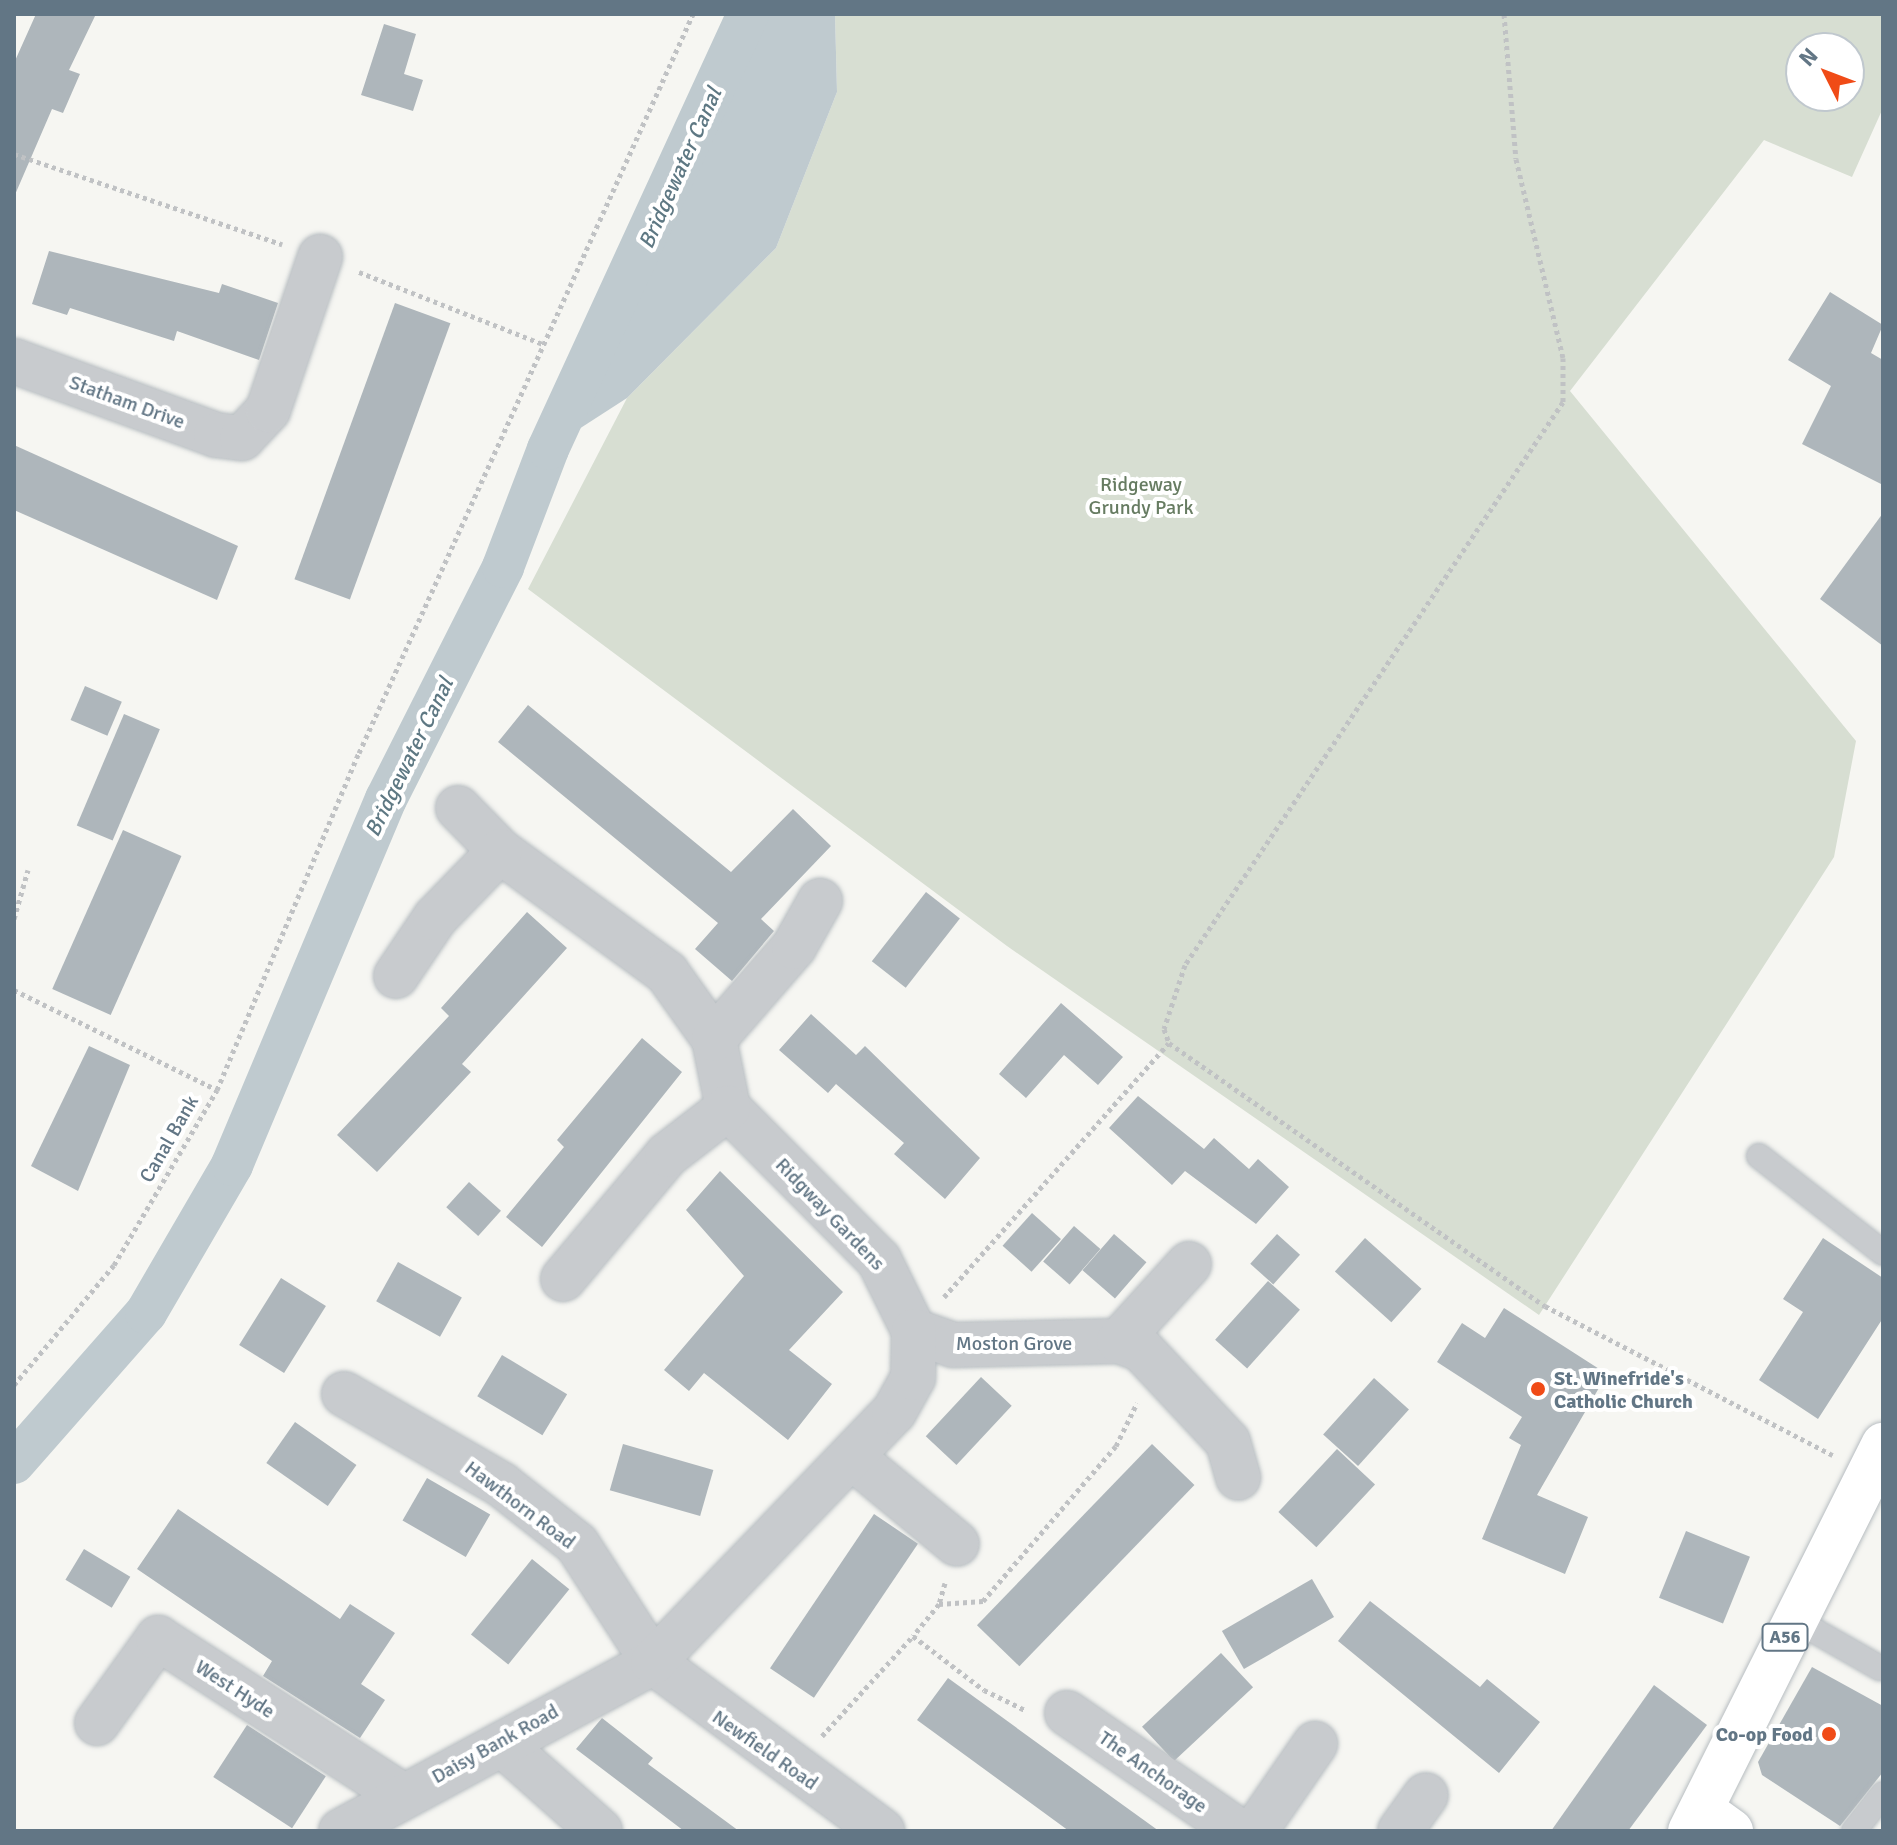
<!DOCTYPE html>
<html>
<head>
<meta charset="utf-8">
<style>
	body { margin:0 }
	#map { position:relative; width:1897px; height:1845px; overflow:hidden; background:#f6f6f2; font-family:Signika,sans-serif }
	div>[style] { position:absolute }
	.green>* { inset:0; background:#d7ded2 }
	.water>* { inset:0; background:#bfcacf }
	.canal>* { height:42px; margin:-21px; padding:0 21px; transform-origin:21px; border-radius:21px; background:#bfcacf }
	.building>* { inset:0; background:#aeb6bb; transform-origin:0 0 }
	.path>* { height:5px; margin-top:-2.5px; transform-origin:0; background:repeating-linear-gradient(90deg,#c0c2c4 0 4px,transparent 0 8px) }
	.roads { filter:drop-shadow(0 0 2px #b7bdc1) drop-shadow(0 0 2px #b7bdc1) }
	.lane>* { height:24px; margin:-12px; padding:0 12px; transform-origin:12px; border-radius:12px; background:#c8cbce }
	.street>* { height:44px; margin:-22px; padding:0 22px; transform-origin:22px; border-radius:22px; background:#c8cbce }
	.secondary>* { height:44px; margin:-22px; padding:0 22px; transform-origin:22px; border-radius:22px; background:#fff }
	.primary>* { height:44px; margin:-22px; padding:0 22px; transform-origin:22px; border-radius:22px; background:#fff }
	.dots>* { width:22px; height:22px; translate:-50% -50%; box-sizing:border-box; border:4px solid #fff; border-radius:50% }
	span { translate:-50% -50%; white-space:nowrap; text-align:center; line-height:1.15; -webkit-text-stroke:8px #fff; paint-order:stroke }
	.shield-label span { padding:2px 6px; background:#fff; border:2px solid; border-radius:6px; -webkit-text-stroke-width:0 }
	.shield-label { font-size:18px; color:#627685; font-weight:700 }
	.street-label { font-size:20px; color:#627685 }
	.park-label { font-size:20px; color:#677c62 }
	.poi-label { font-size:20px; color:#627685; font-weight:700 }
	.left { translate:0 -50%; text-align:left }
	.right { translate:-100% -50%; text-align:right }
	.water-label { font-size:22px; color:#5e7883; font-style:italic }
	.frame { position:absolute; inset:0; border:16px solid #627685; pointer-events:none }
	.north { position:absolute; left:1785px; top:32px; width:80px; height:80px; box-sizing:border-box; background:#fff; border:2px solid #c0c8ce; border-radius:50%; rotate:312deg; font-size:22px; font-weight:700; line-height:32px; text-align:center; color:#627685 }
	.north::after { content:''; display:block; margin:auto; width:28px; height:36px; background:#f04b17; clip-path:polygon(50% 0,100% 100%,50% 72%,0 100%) }
</style>
</head>
<body>
<div id="map">
	<div class="green">
		<i style="clip-path:polygon(evenodd,835px 14px,1883px 14px,1883px 108px,1852px 177px,1764px 140px,1570px 391px,1856px 741px,1834px 857px,1539px 1315px,1007px 946px,528px 589px,627px 398px,776px 248px,837px 92px,835px 14px,1801px 48px,1849px 48px,1849px 96px,1801px 96px,1801px 48px)"></i>
	</div>
	<div class="water">
		<i style="clip-path:polygon(748px 14px,835px 14px,837px 92px,776px 248px,627px 398px,548px 449px)"></i>
	</div>
	<div class="canal">
		<i style="left:14px;top:1463px;width:200px;rotate:-48.7deg"></i>
		<i style="left:146px;top:1313px;width:171px;rotate:-59.8deg"></i>
		<i style="left:232px;top:1165px;width:397px;rotate:-67.2deg"></i>
		<i style="left:386px;top:799px;width:260px;rotate:-63.2deg"></i>
		<i style="left:503px;top:567px;width:126px;rotate:-69.1deg"></i>
		<i style="left:548px;top:449px;width:479px;rotate:-65.3deg"></i>
	</div>
	<div class="building">
		<i style="clip-path:polygon(36px 14px,96px 14px,69px 70px,80px 74px,63px 113px,52px 109px,14px 197px,14px 63px)"></i>
		<i style="clip-path:polygon(384px 24px,416px 34px,404px 74px,423px 80px,413px 111px,361px 95px)"></i>
		<i style="clip-path:polygon(49px 251px,219px 293px,222px 284px,278px 303px,259px 360px,177px 331px,174px 341px,70px 308px,67px 315px,32px 304px)"></i>
		<i style="clip-path:polygon(1830px 292px,1883px 325px,1871px 353px,1883px 360px,1883px 485px,1802px 444px,1831px 386px,1788px 360px)"></i>
		<i style="left:395px;top:303px;width:59px;height:294px;rotate:20deg"></i>
		<i style="clip-path:polygon(14px 445px,238px 546px,217px 600px,14px 510px)"></i>
		<i style="clip-path:polygon(1883px 513px,1883px 646px,1820px 599px)"></i>
		<i style="left:85px;top:686px;width:40px;height:37px;rotate:23deg"></i>
		<i style="clip-path:polygon(528px 705px,731px 872px,793px 809px,831px 846px,761px 919px,774px 931px,732px 981px,695px 949px,718px 923px,498px 742px)"></i>
		<i style="left:124px;top:714px;width:39px;height:121px;rotate:23deg"></i>
		<i style="left:123px;top:830px;width:64px;height:174px;rotate:24deg"></i>
		<i style="left:926px;top:892px;width:43px;height:88px;rotate:38deg"></i>
		<i style="clip-path:polygon(527px 912px,567px 948px,462px 1064px,471px 1072px,377px 1172px,337px 1135px,449px 1016px,441px 1008px)"></i>
		<i style="clip-path:polygon(1061px 1003px,1123px 1057px,1098px 1085px,1064px 1055px,1026px 1098px,999px 1074px)"></i>
		<i style="clip-path:polygon(811px 1014px,856px 1055px,865px 1046px,980px 1158px,945px 1199px,894px 1154px,904px 1143px,836px 1084px,828px 1093px,779px 1050px)"></i>
		<i style="clip-path:polygon(642px 1038px,682px 1072px,542px 1247px,506px 1217px,564px 1147px,557px 1140px)"></i>
		<i style="clip-path:polygon(89px 1046px,130px 1065px,78px 1191px,31px 1166px)"></i>
		<i style="clip-path:polygon(1138px 1096px,1204px 1149px,1214px 1138px,1249px 1169px,1258px 1159px,1289px 1187px,1256px 1224px,1185px 1171px,1172px 1185px,1109px 1128px)"></i>
		<i style="clip-path:polygon(720px 1171px,843px 1292px,789px 1350px,832px 1384px,788px 1440px,704px 1373px,689px 1391px,664px 1370px,744px 1276px,686px 1210px)"></i>
		<i style="left:469px;top:1182px;width:43px;height:34px;rotate:42deg"></i>
		<i style="left:1032px;top:1213px;width:39px;height:44px;rotate:42deg"></i>
		<i style="left:1074px;top:1226px;width:35px;height:47px;rotate:41deg"></i>
		<i style="left:1114px;top:1234px;width:43px;height:48px;rotate:41deg"></i>
		<i style="left:1277px;top:1234px;width:31px;height:40px;rotate:42deg"></i>
		<i style="left:1365px;top:1238px;width:76px;height:45px;rotate:42deg"></i>
		<i style="clip-path:polygon(1823px 1238px,1883px 1278px,1883px 1318px,1818px 1419px,1759px 1380px,1803px 1312px,1783px 1299px)"></i>
		<i style="left:398px;top:1262px;width:73px;height:45px;rotate:29deg"></i>
		<i style="left:281px;top:1278px;width:53px;height:79px;rotate:32deg"></i>
		<i style="left:1268px;top:1281px;width:43px;height:79px;rotate:42deg"></i>
		<i style="clip-path:polygon(1504px 1308px,1607px 1374px,1537px 1495px,1588px 1517px,1565px 1574px,1482px 1539px,1521px 1445px,1509px 1438px,1522px 1417px,1437px 1362px,1462px 1323px,1485px 1338px)"></i>
		<i style="left:502px;top:1355px;width:76px;height:48px;rotate:31deg"></i>
		<i style="left:981px;top:1377px;width:42px;height:81px;rotate:43deg"></i>
		<i style="left:1374px;top:1378px;width:47px;height:76px;rotate:42deg"></i>
		<i style="left:295px;top:1422px;width:75px;height:50px;rotate:35deg"></i>
		<i style="left:623px;top:1444px;width:94px;height:48px;rotate:16deg"></i>
		<i style="left:1152px;top:1444px;width:59px;height:252px;rotate:44deg"></i>
		<i style="left:1337px;top:1449px;width:52px;height:86px;rotate:43deg"></i>
		<i style="left:427px;top:1478px;width:73px;height:49px;rotate:30deg"></i>
		<i style="clip-path:polygon(178px 1509px,340px 1619px,350px 1604px,395px 1633px,361px 1684px,385px 1700px,360px 1738px,263px 1676px,272px 1661px,137px 1569px)"></i>
		<i style="left:874px;top:1514px;width:53px;height:186px;rotate:34deg"></i>
		<i style="left:1686px;top:1531px;width:69px;height:72px;rotate:22deg"></i>
		<i style="left:84px;top:1549px;width:54px;height:36px;rotate:31deg"></i>
		<i style="left:532px;top:1559px;width:48px;height:97px;rotate:39deg"></i>
		<i style="left:1312px;top:1579px;width:44px;height:104px;rotate:60deg"></i>
		<i style="clip-path:polygon(1370px 1601px,1480px 1687px,1487px 1679px,1540px 1722px,1499px 1773px,1338px 1641px)"></i>
		<i style="left:1221px;top:1653px;width:47px;height:108px;rotate:47deg"></i>
		<i style="clip-path:polygon(1812px 1667px,1883px 1706px,1883px 1772px,1840px 1826px,1762px 1775px,1758px 1762px)"></i>
		<i style="clip-path:polygon(948px 1678px,1116px 1800px,1159px 1831px,1069px 1831px,917px 1720px)"></i>
		<i style="clip-path:polygon(1654px 1685px,1707px 1725px,1628px 1831px,1551px 1831px)"></i>
		<i style="clip-path:polygon(602px 1718px,653px 1758px,648px 1764px,739px 1831px,684px 1831px,576px 1749px)"></i>
		<i style="left:247px;top:1725px;width:94px;height:62px;rotate:33deg"></i>
	</div>
	<div class="path">
		<i style="left:1504px;top:14px;width:145px;rotate:85.3deg"></i>
		<i style="left:1516px;top:159px;width:204px;rotate:76.7deg"></i>
		<i style="left:1563px;top:358px;width:44px;rotate:90deg"></i>
		<i style="left:1563px;top:402px;width:678px;rotate:123.88deg"></i>
		<i style="left:1185px;top:965px;width:67px;rotate:108.2deg"></i>
		<i style="left:1164px;top:1029px;width:15px;rotate:70deg"></i>
		<i style="left:1169px;top:1043px;width:459px;rotate:35deg"></i>
		<i style="left:1545px;top:1306px;width:324px;rotate:27.4deg"></i>
		<i style="left:14px;top:154px;width:283px;rotate:18.6deg"></i>
		<i style="left:359px;top:272px;width:198px;rotate:21.4deg"></i>
		<i style="left:14px;top:919px;width:51px;rotate:-74.1deg"></i>
		<i style="left:14px;top:990px;width:226px;rotate:26.2deg"></i>
		<i style="left:944px;top:1297px;width:339px;rotate:-48.5deg"></i>
		<i style="left:14px;top:1385px;width:156px;rotate:-50.2deg"></i>
		<i style="left:114px;top:1265px;width:203px;rotate:-59.5deg"></i>
		<i style="left:217px;top:1090px;width:366px;rotate:-67.2deg"></i>
		<i style="left:359px;top:753px;width:811px;rotate:-65.68deg"></i>
		<i style="left:945px;top:1583px;width:22px;rotate:106deg"></i>
		<i style="left:939px;top:1604px;width:41px;rotate:129.1deg"></i>
		<i style="left:913px;top:1636px;width:89px;rotate:37.3deg"></i>
		<i style="left:984px;top:1690px;width:46px;rotate:26deg"></i>
		<i style="left:939px;top:1604px;width:44px;rotate:-3.9deg"></i>
		<i style="left:983px;top:1601px;width:204px;rotate:-49.4deg"></i>
		<i style="left:1116px;top:1446px;width:48px;rotate:-64deg"></i>
		<i style="left:822px;top:1736px;width:135px;rotate:-47.7deg"></i>
	</div>
	<div class="roads">
		<div class="lane">
			<i style="left:1759px;top:1156px;width:157px;rotate:38deg"></i>
			<i style="left:1794px;top:1619px;width:99px;rotate:29.7deg"></i>
			<i style="left:1854px;top:1831px;width:47px;rotate:-51.9deg"></i>
		</div>
		<div class="street">
			<i style="left:14px;top:361px;width:215px;rotate:20.1deg"></i>
			<i style="left:216px;top:435px;width:26px;rotate:7deg"></i>
			<i style="left:242px;top:438px;width:38px;rotate:-47deg"></i>
			<i style="left:268px;top:410px;width:162px;rotate:-71.2deg"></i>
			<i style="left:458px;top:808px;width:60px;rotate:45.7deg"></i>
			<i style="left:500px;top:851px;width:207px;rotate:36.1deg"></i>
			<i style="left:667px;top:973px;width:81px;rotate:54.5deg"></i>
			<i style="left:714px;top:1039px;width:70px;rotate:78.5deg"></i>
			<i style="left:728px;top:1108px;width:214px;rotate:45.2deg"></i>
			<i style="left:879px;top:1260px;width:79px;rotate:63.8deg"></i>
			<i style="left:396px;top:976px;width:70px;rotate:-56.1deg"></i>
			<i style="left:435px;top:918px;width:93px;rotate:-45.9deg"></i>
			<i style="left:714px;top:1039px;width:122px;rotate:-49deg"></i>
			<i style="left:794px;top:947px;width:53px;rotate:-60.5deg"></i>
			<i style="left:563px;top:1279px;width:162px;rotate:-50deg"></i>
			<i style="left:667px;top:1155px;width:77px;rotate:-37.6deg"></i>
			<i style="left:914px;top:1331px;width:41px;rotate:19.7deg"></i>
			<i style="left:953px;top:1345px;width:166px;rotate:-1.4deg"></i>
			<i style="left:1119px;top:1341px;width:23px;rotate:20deg"></i>
			<i style="left:1141px;top:1349px;width:127px;rotate:46.9deg"></i>
			<i style="left:1228px;top:1442px;width:37px;rotate:74deg"></i>
			<i style="left:1119px;top:1341px;width:104px;rotate:-47.7deg"></i>
			<i style="left:344px;top:1394px;width:182px;rotate:29.9deg"></i>
			<i style="left:502px;top:1485px;width:95px;rotate:38.2deg"></i>
			<i style="left:577px;top:1544px;width:140px;rotate:57.2deg"></i>
			<i style="left:653px;top:1662px;width:285px;rotate:36.4deg"></i>
			<i style="left:852px;top:1457px;width:136px;rotate:39.6deg"></i>
			<i style="left:1067px;top:1713px;width:209px;rotate:34.5deg"></i>
			<i style="left:97px;top:1723px;width:105px;rotate:-54.3deg"></i>
			<i style="left:158px;top:1638px;width:290px;rotate:32.8deg"></i>
			<i style="left:502px;top:1744px;width:131px;rotate:41.6deg"></i>
			<i style="left:341px;top:1831px;width:355px;rotate:-28.4deg"></i>
			<i style="left:653px;top:1662px;width:347px;rotate:-46.1deg"></i>
			<i style="left:894px;top:1412px;width:39px;rotate:-61deg"></i>
			<i style="left:913px;top:1378px;width:47px;rotate:-88.8deg"></i>
			<i style="left:1255px;top:1831px;width:106px;rotate:-55.4deg"></i>
			<i style="left:1400px;top:1831px;width:44px;rotate:-54.2deg"></i>
		</div>
		<div class="secondary">
			<i style="left:1702px;top:1810px;width:36px;rotate:36deg"></i>
		</div>
		<div class="primary">
			<i style="left:1690px;top:1831px;width:432px;rotate:-63.4deg"></i>
		</div>
	</div>
	<div class="dots">
		<i style="left:1538px;top:1389px;background:#f04b17"></i>
		<i style="left:1829px;top:1734px;background:#f04b17"></i>
	</div>
	<div class="shield-label">
		<span style="left:1785px;top:1637px">A56</span>
	</div>
	<div class="street-label">
		<span style="left:127px;top:402px;rotate:20deg">Statham Drive</span>
		<span style="left:169px;top:1139px;rotate:-60deg">Canal Bank</span>
		<span style="left:830px;top:1214px;rotate:46deg">Ridgway Gardens</span>
		<span style="left:1014px;top:1343px">Moston Grove</span>
		<span style="left:520px;top:1505px;rotate:37deg">Hawthorn Road</span>
		<span style="left:235px;top:1689px;rotate:33deg">West Hyde</span>
		<span style="left:495px;top:1744px;rotate:-29deg">Daisy Bank Road</span>
		<span style="left:765px;top:1750px;rotate:35deg">Newfield Road</span>
		<span style="left:1153px;top:1772px;rotate:35deg">The Anchorage</span>
	</div>
	<div class="park-label">
		<span style="left:1141px;top:496px">Ridgeway<br>Grundy Park</span>
	</div>
	<div class="poi-label">
		<span class="left" style="left:1554px;top:1390px">St. Winefride's<br>Catholic Church</span>
		<span class="right" style="left:1813px;top:1734px">Co-op Food</span>
	</div>
	<div class="water-label">
		<span style="left:680px;top:168px;rotate:-66deg">Bridgewater Canal</span>
		<span style="left:409px;top:757px;rotate:-64deg">Bridgewater Canal</span>
	</div>
	<div class="frame"></div>
	<div class="north">N</div>
</div>
</body>
</html>
